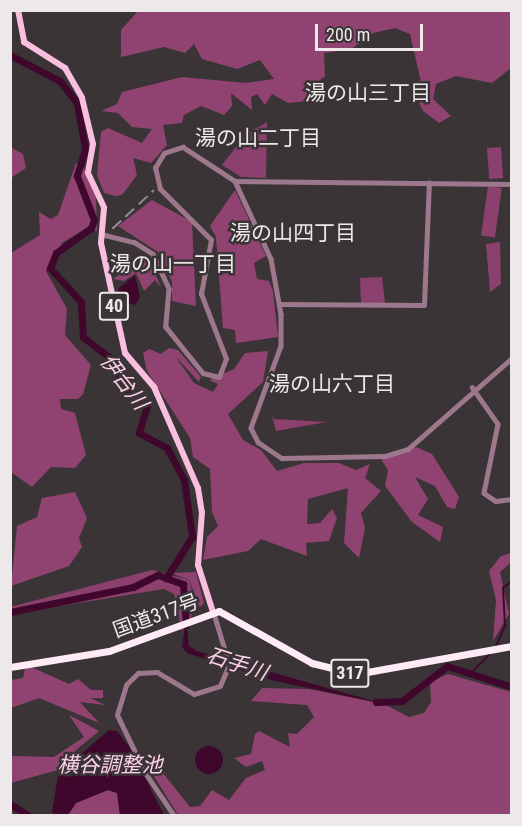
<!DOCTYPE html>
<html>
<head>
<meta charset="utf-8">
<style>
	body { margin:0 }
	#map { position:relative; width:522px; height:826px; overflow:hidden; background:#3b3437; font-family:"Roboto Condensed","Noto Sans JP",sans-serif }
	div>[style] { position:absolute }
	.green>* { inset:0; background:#8b406d; transform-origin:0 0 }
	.forest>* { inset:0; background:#904371 }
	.water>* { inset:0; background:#40072d }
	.round { border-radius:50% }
	.stream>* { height:1.5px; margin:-0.75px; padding:0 0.75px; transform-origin:0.75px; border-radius:0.75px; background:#40072d }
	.river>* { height:7px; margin:-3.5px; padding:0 3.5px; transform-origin:3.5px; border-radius:3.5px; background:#40072d }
	.minor>* { height:4.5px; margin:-2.25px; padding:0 2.25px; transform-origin:2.25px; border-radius:2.25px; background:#9d788c }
	.major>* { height:6px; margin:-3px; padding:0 3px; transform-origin:3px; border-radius:3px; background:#fabede }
	.highway>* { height:7px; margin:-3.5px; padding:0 3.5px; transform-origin:3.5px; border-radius:3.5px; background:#feebf5 }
	.rail>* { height:1.5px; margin-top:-0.75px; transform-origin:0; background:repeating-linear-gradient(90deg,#948e91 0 12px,transparent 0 18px) }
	span { translate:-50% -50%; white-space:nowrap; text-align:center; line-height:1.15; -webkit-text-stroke:5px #3b3437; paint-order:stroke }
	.shield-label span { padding:2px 4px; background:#3b3437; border:2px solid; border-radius:4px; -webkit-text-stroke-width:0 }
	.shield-label { font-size:18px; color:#ede9eb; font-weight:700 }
	.street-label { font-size:20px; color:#ede9eb }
	.neighbourhood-label { font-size:21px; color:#ede9eb }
	.water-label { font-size:21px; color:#fed1e9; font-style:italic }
	.frame { position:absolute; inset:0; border:12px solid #ede9eb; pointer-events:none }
	.scale { position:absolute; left:315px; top:24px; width:108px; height:27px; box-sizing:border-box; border:3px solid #ede9eb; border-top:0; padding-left:8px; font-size:18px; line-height:21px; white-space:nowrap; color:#ede9eb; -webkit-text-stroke:4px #3b3437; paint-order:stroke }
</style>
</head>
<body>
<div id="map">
	<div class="green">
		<i style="clip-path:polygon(267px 122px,266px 178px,241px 177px,222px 165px,246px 134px)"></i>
		<i style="left:501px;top:147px;width:31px;height:14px;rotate:86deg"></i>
		<i style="left:488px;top:186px;width:14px;height:50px;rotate:8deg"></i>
		<i style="clip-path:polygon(500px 242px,501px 284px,490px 292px,486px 244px)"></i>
		<i style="clip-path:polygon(382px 277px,385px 304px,361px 303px,360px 278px)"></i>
		<i style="clip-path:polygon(272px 416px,274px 419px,327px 422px,276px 431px)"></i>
		<i style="clip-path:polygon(152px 570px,189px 580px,195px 601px,188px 630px,186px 619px,182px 632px,174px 594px,164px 589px,11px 614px,10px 607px)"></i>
	</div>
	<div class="forest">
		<i style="clip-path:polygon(138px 11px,511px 11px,511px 68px,492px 83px,456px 76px,436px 84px,433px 99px,451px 116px,439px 123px,423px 111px,415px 94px,421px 82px,410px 34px,395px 28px,373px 33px,351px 49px,324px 53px,325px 76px,315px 84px,320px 100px,288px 103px,272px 94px,265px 105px,257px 94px,251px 97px,252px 110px,231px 93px,232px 106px,224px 115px,201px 106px,184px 115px,182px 123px,163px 125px,167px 145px,151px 163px,133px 158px,137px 175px,122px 195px,115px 196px,104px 193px,97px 175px,101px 132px,108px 128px,142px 143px,152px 129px,132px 127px,118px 113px,101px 111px,117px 104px,122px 92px,182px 77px,246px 83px,274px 79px,260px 60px,237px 69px,202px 59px,194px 44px,185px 53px,164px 47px,121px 57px,121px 30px)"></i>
		<i style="clip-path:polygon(10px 147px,23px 154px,26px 168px,11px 178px)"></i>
		<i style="clip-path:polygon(76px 163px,83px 166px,96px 198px,97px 231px,86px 228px,62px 243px,46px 271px,67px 309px,65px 335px,91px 365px,83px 394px,78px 399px,60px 399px,61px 409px,75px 413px,86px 455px,75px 468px,51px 467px,32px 487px,11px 472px,11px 253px,40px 235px,39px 212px,51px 219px,58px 215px)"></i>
		<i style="clip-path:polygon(235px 190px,266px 256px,254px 263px,257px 279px,269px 281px,273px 291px,278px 337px,236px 343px,235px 330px,223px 328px,216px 237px,210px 226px)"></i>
		<i style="clip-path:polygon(152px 200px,192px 222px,196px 306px,172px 301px,172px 282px,158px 252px,118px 226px)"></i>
		<i style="clip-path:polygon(147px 256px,161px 287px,155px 280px,144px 291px,136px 273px,124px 281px,113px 279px)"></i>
		<i style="clip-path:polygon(169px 348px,178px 350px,201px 377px,199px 382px,175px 356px,194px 383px,213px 392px,218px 384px,209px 380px,234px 369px,245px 353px,268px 351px,263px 382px,228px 414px,243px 440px,261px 450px,277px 471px,304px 463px,339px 463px,356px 470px,370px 464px,365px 478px,381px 491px,361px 513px,365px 528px,359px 558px,344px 543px,348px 488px,308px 499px,307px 524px,320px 523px,332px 509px,337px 518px,329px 541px,306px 543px,307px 556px,261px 539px,248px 551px,203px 560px,207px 537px,218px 526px,212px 512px,210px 469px,193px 457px,190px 438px,147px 371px,143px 353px,149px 349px,161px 354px)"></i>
		<i style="clip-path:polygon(416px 447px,432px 454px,459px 497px,455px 509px,447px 507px,435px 486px,415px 477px,428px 499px,418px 515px,443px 527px,440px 542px,412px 522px,385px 486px,388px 470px,381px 459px)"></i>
		<i style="clip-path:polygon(75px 492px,87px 518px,79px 538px,82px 547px,69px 566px,11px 586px,17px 526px,37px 517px,42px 498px)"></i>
		<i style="clip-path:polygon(511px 553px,511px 562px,500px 572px,509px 614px,493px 641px,496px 600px,489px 571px,501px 556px)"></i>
		<i style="clip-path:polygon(196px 572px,204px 603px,200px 607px,189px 580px,171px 573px)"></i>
		<i style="clip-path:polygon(31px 667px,69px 684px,78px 679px,91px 690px,103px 690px,103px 698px,90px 698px,105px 705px,80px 702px,99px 723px,39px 698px,11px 708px,11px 680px,23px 678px,25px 668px)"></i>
		<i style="clip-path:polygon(448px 674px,511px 692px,511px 815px,178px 815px,144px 760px,159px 758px,158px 767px,190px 807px,200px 806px,212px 790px,229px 800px,246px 778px,265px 770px,262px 761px,246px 767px,234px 758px,251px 754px,255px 734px,259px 731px,290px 747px,288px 733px,297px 734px,314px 717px,307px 705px,251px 701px,262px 688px,309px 689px,384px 704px,409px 717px,424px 713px,431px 702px,430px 682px)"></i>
		<i style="clip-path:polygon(69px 715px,99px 731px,76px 750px,65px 768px,11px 783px,11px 756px,54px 757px,84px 737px)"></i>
		<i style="clip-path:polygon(108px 790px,117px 793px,120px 815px,67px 816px,76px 803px)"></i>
	</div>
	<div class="water">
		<i style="clip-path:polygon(135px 275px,140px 297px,135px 305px,124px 302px,118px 289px)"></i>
		<i style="clip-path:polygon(186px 618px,189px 646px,197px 651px,384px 704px,275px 681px,187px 653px,182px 647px)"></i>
		<i style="clip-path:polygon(109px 730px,117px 731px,130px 748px,164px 815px,120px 815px,117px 793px,108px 790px,76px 803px,68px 815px,52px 813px,58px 774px,72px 777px,80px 755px)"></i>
		<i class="round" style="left:195px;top:746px;width:28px;height:28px"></i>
	</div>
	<div class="stream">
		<i style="left:496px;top:646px;width:22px;rotate:-66deg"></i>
		<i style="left:505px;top:626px;width:38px;rotate:-93deg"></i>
		<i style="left:503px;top:588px;width:11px;rotate:-38deg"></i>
		<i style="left:470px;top:674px;width:31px;rotate:-45deg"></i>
	</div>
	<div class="river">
		<i style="left:10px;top:55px;width:56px;rotate:27.5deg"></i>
		<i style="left:60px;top:81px;width:28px;rotate:52deg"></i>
		<i style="left:77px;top:103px;width:47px;rotate:80.1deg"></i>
		<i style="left:85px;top:149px;width:28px;rotate:107deg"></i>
		<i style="left:77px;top:176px;width:47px;rotate:68.9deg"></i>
		<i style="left:94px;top:220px;width:9px;rotate:111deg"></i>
		<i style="left:91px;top:228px;width:43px;rotate:144.5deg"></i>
		<i style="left:56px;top:253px;width:16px;rotate:112deg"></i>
		<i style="left:50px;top:268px;width:46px;rotate:47.6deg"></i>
		<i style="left:81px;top:302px;width:35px;rotate:87deg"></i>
		<i style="left:83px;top:337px;width:33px;rotate:38deg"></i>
		<i style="left:109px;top:357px;width:34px;rotate:64deg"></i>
		<i style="left:124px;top:388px;width:29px;rotate:38deg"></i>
		<i style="left:147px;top:406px;width:28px;rotate:107deg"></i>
		<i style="left:139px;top:433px;width:32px;rotate:28deg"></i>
		<i style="left:167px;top:448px;width:36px;rotate:62deg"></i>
		<i style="left:184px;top:480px;width:58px;rotate:82deg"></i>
		<i style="left:192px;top:537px;width:49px;rotate:122.4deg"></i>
		<i style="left:10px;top:612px;width:126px;rotate:-11.5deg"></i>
		<i style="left:133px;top:587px;width:28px;rotate:-26deg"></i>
		<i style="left:158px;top:575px;width:27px;rotate:20deg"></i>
		<i style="left:183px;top:584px;width:41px;rotate:85.8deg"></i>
		<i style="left:376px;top:702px;width:26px;rotate:-2deg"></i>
		<i style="left:402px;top:701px;width:57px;rotate:-37.9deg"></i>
		<i style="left:447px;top:666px;width:68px;rotate:17.9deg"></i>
		<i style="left:10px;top:804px;width:22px;rotate:32deg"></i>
	</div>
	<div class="minor">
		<i style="left:235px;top:181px;width:277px;rotate:0.6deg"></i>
		<i style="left:101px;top:234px;width:34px;rotate:14deg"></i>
		<i style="left:134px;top:242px;width:22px;rotate:32deg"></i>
		<i style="left:153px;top:254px;width:38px;rotate:65deg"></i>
		<i style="left:169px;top:289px;width:38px;rotate:95deg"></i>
		<i style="left:166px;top:327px;width:59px;rotate:51.2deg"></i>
		<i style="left:203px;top:373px;width:16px;rotate:14deg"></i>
		<i style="left:219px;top:377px;width:19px;rotate:-69deg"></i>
		<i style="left:226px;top:359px;width:70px;rotate:-111deg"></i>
		<i style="left:201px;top:294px;width:55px;rotate:-79.5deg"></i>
		<i style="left:211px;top:240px;width:72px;rotate:-135deg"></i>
		<i style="left:160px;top:189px;width:22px;rotate:-103deg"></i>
		<i style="left:155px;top:168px;width:17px;rotate:-59deg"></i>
		<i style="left:164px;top:153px;width:20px;rotate:-18deg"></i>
		<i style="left:183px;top:147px;width:62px;rotate:33.2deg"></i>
		<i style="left:235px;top:181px;width:86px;rotate:65.2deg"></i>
		<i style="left:271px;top:259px;width:56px;rotate:79.7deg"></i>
		<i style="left:281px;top:314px;width:32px;rotate:90deg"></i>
		<i style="left:281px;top:346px;width:87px;rotate:110.1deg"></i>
		<i style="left:251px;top:428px;width:16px;rotate:63deg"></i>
		<i style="left:258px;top:442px;width:29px;rotate:34deg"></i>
		<i style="left:282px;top:458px;width:103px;rotate:-1.1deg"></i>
		<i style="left:385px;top:456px;width:24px;rotate:-17deg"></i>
		<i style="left:408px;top:449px;width:138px;rotate:-41.2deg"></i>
		<i style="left:280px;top:304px;width:144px;rotate:0.4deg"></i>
		<i style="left:424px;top:305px;width:122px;rotate:-87.7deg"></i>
		<i style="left:472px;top:387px;width:45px;rotate:54.9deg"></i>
		<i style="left:498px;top:424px;width:70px;rotate:101.5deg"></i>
		<i style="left:484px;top:493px;width:14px;rotate:34deg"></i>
		<i style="left:496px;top:501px;width:16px;rotate:-7deg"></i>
		<i style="left:174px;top:816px;width:52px;rotate:-124deg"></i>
		<i style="left:145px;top:773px;width:64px;rotate:-115.8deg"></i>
		<i style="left:117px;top:715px;width:31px;rotate:-73deg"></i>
		<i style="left:126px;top:685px;width:17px;rotate:-45deg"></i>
		<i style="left:138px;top:673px;width:19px;rotate:-3deg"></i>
		<i style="left:157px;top:672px;width:43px;rotate:30.7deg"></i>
		<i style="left:194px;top:694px;width:27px;rotate:-17deg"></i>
		<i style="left:220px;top:686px;width:23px;rotate:-67deg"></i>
		<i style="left:229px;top:665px;width:55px;rotate:-106.8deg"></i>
	</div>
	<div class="major">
		<i style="left:18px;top:10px;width:33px;rotate:79deg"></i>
		<i style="left:24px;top:42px;width:49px;rotate:32.4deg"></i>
		<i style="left:65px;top:68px;width:34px;rotate:60deg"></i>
		<i style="left:82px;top:98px;width:47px;rotate:76.6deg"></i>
		<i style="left:93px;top:144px;width:29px;rotate:100deg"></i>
		<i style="left:88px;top:173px;width:38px;rotate:65deg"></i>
		<i style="left:104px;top:208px;width:35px;rotate:95deg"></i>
		<i style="left:101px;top:243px;width:113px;rotate:77.7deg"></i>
		<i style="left:125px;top:353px;width:45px;rotate:49.5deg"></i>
		<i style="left:154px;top:387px;width:110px;rotate:66.5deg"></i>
		<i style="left:198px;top:488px;width:24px;rotate:81deg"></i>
		<i style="left:202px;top:512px;width:53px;rotate:94.3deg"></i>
		<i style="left:198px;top:565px;width:49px;rotate:72.3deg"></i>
	</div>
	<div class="highway">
		<i style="left:10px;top:667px;width:100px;rotate:-9.2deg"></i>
		<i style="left:109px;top:651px;width:117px;rotate:-20deg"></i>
		<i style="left:219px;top:611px;width:107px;rotate:29.2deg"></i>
		<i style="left:312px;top:663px;width:45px;rotate:14deg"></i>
		<i style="left:356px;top:674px;width:158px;rotate:-10.2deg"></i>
	</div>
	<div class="rail">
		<i style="left:112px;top:229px;width:57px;rotate:-42.9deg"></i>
	</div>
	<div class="shield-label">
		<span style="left:114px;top:306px">40</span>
		<span style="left:350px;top:673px">317</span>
	</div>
	<div class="street-label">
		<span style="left:156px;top:616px;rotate:-20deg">国道317号</span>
	</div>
	<div class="neighbourhood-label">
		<span style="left:368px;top:93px">湯の山三丁目</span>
		<span style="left:258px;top:138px">湯の山二丁目</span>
		<span style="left:293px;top:233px">湯の山四丁目</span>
		<span style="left:173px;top:264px">湯の山一丁目</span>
		<span style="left:332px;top:384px">湯の山六丁目</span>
	</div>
	<div class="water-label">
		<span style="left:124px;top:382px;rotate:53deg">伊台川</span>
		<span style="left:237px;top:664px;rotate:18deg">石手川</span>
		<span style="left:110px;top:765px">横谷調整池</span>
	</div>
	<div class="frame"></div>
	<div class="scale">200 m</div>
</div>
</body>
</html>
